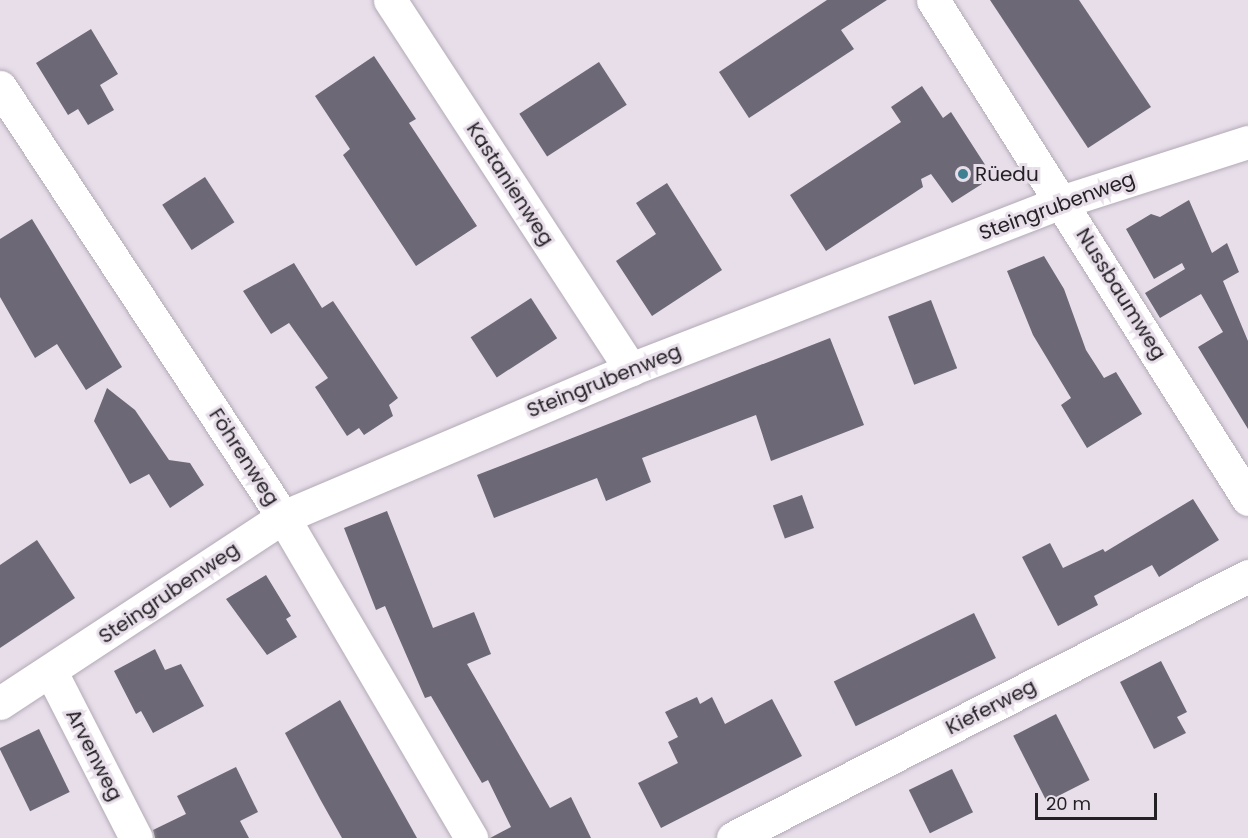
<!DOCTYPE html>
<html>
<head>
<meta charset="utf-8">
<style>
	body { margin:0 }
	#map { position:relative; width:1248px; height:838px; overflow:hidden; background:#e7deea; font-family:Poppins,sans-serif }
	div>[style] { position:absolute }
	.building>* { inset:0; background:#6c6875; transform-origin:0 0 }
	.roads { filter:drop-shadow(0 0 2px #b3aab6) drop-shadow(0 0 2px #b3aab6) }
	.minor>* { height:33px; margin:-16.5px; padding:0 16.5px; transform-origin:16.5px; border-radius:16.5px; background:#fff }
	.dots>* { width:16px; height:16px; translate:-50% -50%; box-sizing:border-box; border:3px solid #e7deea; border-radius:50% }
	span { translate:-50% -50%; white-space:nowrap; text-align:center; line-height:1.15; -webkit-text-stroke:6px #e7deea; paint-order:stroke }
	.poi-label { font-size:20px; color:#242125 }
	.left { translate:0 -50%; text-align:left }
	.street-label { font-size:20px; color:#242125 }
	.scale { position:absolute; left:1035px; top:793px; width:122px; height:27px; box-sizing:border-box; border:3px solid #242125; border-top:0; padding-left:8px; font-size:18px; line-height:21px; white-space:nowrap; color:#242125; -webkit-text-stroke:4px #e7deea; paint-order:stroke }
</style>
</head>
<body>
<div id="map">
	<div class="building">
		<i style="clip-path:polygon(827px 0,887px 0,841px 30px,854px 49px,749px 118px,719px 72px)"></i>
		<i style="clip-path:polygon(990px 0,1079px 0,1151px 107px,1088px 148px)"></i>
		<i style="clip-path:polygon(91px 29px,118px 74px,100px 85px,114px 110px,88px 125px,78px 109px,68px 115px,36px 63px)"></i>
		<i style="clip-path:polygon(374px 56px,416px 119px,409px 123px,477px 226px,416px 266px,343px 155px,350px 149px,315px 96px)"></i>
		<i style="left:599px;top:62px;width:51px;height:95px;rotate:57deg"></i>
		<i style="clip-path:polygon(922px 86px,943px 118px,951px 112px,993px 177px,952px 203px,931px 174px,921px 179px,923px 187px,826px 251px,790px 195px,901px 122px,891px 107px)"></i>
		<i style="left:205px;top:177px;width:54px;height:51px;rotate:57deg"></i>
		<i style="clip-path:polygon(667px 183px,722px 270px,652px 316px,616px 261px,656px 234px,636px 203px)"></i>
		<i style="clip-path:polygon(1189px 200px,1212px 253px,1227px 243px,1239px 272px,1223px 281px,1248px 341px,1248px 429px,1198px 347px,1223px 332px,1201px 294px,1160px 318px,1145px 293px,1185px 269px,1182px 263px,1154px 279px,1126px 229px,1151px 214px,1160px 217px)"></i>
		<i style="clip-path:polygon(32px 219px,122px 367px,86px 390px,57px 344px,35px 358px,0 297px,0 239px)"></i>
		<i style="clip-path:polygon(1044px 256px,1064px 289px,1086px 350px,1104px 378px,1116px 372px,1142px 414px,1087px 448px,1061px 405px,1071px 398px,1033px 335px,1007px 271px)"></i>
		<i style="clip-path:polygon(294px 263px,322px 308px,333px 301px,398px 398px,389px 405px,393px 416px,364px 435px,359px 428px,347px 436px,315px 387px,328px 378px,289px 323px,271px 334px,243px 291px)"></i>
		<i style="left:531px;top:298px;width:48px;height:72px;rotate:57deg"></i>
		<i style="left:931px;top:300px;width:73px;height:46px;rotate:69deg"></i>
		<i style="clip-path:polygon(830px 338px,864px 425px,771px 461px,756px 415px,642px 458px,651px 482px,606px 501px,597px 478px,494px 518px,477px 475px)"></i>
		<i style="clip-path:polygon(107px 388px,135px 410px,169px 460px,190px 463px,204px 485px,170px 508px,149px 474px,130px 484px,94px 421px)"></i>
		<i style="left:802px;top:495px;width:35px;height:31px;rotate:70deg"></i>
		<i style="clip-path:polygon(1193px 499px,1219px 540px,1159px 577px,1152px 565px,1094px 596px,1098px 605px,1058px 626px,1022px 557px,1050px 543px,1063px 568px,1103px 549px,1105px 552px)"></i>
		<i style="clip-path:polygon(387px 511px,433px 628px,474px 612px,491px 654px,467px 664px,550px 808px,571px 797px,591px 838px,490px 838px,511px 827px,488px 780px,482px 783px,431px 696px,425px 698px,385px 606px,376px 610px,344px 528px)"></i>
		<i style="clip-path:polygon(37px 540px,75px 598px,0 648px,0 565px)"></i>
		<i style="clip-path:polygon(266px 575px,291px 616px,286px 619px,297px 637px,267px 655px,226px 599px)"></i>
		<i style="left:974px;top:613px;width:50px;height:156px;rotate:64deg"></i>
		<i style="clip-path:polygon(155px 649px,165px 670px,181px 664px,204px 706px,153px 733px,141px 711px,136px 714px,114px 671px)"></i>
		<i style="clip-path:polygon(1161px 661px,1187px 712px,1177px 717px,1186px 733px,1154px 749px,1120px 682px)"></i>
		<i style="clip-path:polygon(697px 697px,700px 704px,712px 697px,725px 724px,772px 699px,802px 756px,661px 828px,638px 783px,678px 763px,668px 742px,678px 737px,665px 712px)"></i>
		<i style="clip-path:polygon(340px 700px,417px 838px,342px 838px,320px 799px,285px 733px)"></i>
		<i style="left:1056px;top:714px;width:74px;height:48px;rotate:63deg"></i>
		<i style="left:39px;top:729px;width:70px;height:44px;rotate:64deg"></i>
		<i style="clip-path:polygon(236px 767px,258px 812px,240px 821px,249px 838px,155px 838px,153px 830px,186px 814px,177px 796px)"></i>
		<i style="left:952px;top:769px;width:48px;height:48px;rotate:64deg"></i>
	</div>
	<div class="roads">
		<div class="minor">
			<i style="left:390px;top:0;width:441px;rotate:56.9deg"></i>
			<i style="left:933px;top:0;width:590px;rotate:57.74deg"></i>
			<i style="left:0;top:87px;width:515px;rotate:56.65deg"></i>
			<i style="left:283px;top:517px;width:372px;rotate:59.6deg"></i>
			<i style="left:51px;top:672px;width:186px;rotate:62.9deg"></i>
			<i style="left:0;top:703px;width:339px;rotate:-33.3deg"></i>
			<i style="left:283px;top:517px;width:378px;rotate:-23deg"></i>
			<i style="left:631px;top:369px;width:464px;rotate:-21.2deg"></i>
			<i style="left:1064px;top:201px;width:193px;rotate:-17.8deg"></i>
			<i style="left:733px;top:838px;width:578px;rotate:-26.96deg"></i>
		</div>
	</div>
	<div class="dots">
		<i style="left:963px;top:174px;background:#3e7f92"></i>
	</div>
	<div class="poi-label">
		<span class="left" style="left:975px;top:174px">Rüedu</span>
	</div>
	<div class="street-label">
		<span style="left:510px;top:184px;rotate:57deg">Kastanienweg</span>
		<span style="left:1057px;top:206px;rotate:-20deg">Steingrubenweg</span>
		<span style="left:1121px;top:294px;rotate:58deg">Nussbaumweg</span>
		<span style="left:604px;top:381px;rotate:-22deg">Steingrubenweg</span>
		<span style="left:244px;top:457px;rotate:57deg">Föhrenweg</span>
		<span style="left:169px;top:593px;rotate:-34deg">Steingrubenweg</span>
		<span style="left:991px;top:707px;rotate:-27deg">Kieferweg</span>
		<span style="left:94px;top:755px;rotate:63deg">Arvenweg</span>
	</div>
	<div class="scale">20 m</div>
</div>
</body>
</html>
